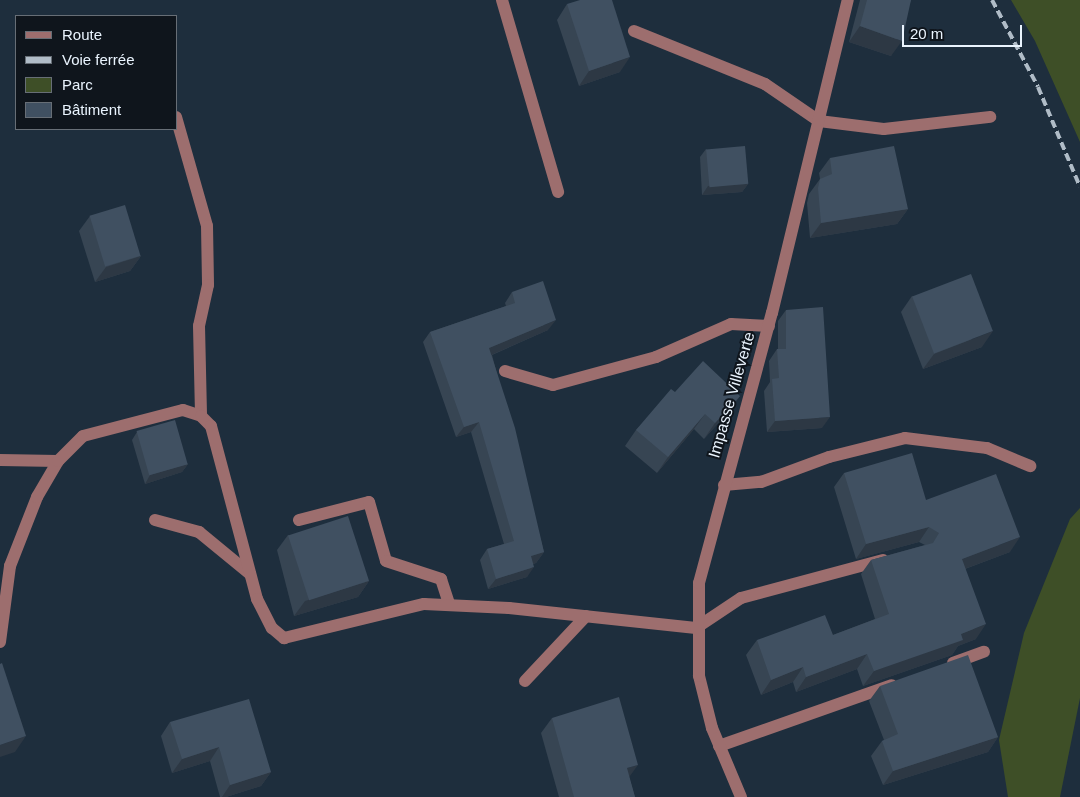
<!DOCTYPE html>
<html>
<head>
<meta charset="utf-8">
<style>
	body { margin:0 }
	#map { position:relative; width:1080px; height:797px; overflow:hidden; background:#1e2e3d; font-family:Helvetica,sans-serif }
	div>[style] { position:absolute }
	.green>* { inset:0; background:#3e4f27 }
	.minor>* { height:12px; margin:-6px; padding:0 6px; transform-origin:6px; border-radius:6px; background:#9d6e6e }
	.rail>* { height:4px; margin-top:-2px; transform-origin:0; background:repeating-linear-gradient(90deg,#b0bcc7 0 8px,transparent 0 12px) }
	.wall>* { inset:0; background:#374553 }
	.shaded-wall>* { inset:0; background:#2d3844 }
	.building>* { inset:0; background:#405061; transform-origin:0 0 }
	span { translate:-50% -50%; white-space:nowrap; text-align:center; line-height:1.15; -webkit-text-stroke:4px #0f151c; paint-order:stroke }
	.street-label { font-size:16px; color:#eaf4fe }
	.legend { position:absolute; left:15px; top:15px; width:162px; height:115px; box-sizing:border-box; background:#0f151c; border:1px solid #676e76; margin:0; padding:6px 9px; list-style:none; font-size:15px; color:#eaf4fe }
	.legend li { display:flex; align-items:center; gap:10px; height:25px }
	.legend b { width:25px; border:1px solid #676e76 }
	.scale { position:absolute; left:902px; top:25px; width:120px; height:22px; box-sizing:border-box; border:2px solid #eaf4fe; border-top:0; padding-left:6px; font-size:15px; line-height:18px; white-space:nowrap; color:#eaf4fe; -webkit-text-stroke:4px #0f151c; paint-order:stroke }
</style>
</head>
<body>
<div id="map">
	<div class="green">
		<i style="clip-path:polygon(1011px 0,1080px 0,1080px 142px,1035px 41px)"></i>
		<i style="clip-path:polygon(1080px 508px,1080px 698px,1060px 797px,1008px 797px,999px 740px,1024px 633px,1070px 519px)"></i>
	</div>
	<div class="minor">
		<i style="left:502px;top:0;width:200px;rotate:73.7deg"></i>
		<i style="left:634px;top:31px;width:141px;rotate:22deg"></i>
		<i style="left:765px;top:84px;width:65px;rotate:34.4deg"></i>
		<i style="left:819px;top:121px;width:65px;rotate:7deg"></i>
		<i style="left:884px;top:129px;width:107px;rotate:-6.5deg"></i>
		<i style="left:176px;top:117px;width:113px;rotate:74.1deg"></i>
		<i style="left:207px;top:226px;width:59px;rotate:89deg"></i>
		<i style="left:208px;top:285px;width:42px;rotate:102.4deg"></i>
		<i style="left:199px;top:326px;width:90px;rotate:88.7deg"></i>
		<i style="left:505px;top:371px;width:50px;rotate:16.3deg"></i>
		<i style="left:553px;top:385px;width:107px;rotate:-15.2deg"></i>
		<i style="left:656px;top:357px;width:82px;rotate:-23.7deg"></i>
		<i style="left:731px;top:324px;width:38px;rotate:3deg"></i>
		<i style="left:0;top:460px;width:58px;rotate:1deg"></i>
		<i style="left:724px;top:485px;width:37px;rotate:-5deg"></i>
		<i style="left:761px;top:482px;width:72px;rotate:-20.2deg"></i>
		<i style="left:829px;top:457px;width:78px;rotate:-14deg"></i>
		<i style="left:905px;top:438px;width:83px;rotate:7deg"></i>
		<i style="left:987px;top:448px;width:47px;rotate:22.7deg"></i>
		<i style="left:155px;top:520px;width:46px;rotate:15.3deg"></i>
		<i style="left:199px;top:532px;width:66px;rotate:39.5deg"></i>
		<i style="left:299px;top:520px;width:72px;rotate:-14.4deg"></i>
		<i style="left:369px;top:502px;width:61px;rotate:73.9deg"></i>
		<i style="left:386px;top:561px;width:58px;rotate:18.1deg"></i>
		<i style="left:441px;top:579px;width:26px;rotate:72deg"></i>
		<i style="left:0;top:642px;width:77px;rotate:-82.5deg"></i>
		<i style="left:10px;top:566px;width:74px;rotate:-68.6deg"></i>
		<i style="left:37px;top:497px;width:42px;rotate:-59.7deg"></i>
		<i style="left:58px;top:461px;width:35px;rotate:-45deg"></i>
		<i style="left:83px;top:436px;width:103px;rotate:-14.6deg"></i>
		<i style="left:183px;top:410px;width:19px;rotate:18deg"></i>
		<i style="left:201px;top:416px;width:14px;rotate:45deg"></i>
		<i style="left:211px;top:426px;width:179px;rotate:75.1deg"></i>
		<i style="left:257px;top:599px;width:33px;rotate:63deg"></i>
		<i style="left:272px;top:628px;width:16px;rotate:40deg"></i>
		<i style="left:284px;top:638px;width:144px;rotate:-13.7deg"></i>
		<i style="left:424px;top:604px;width:85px;rotate:2.7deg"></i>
		<i style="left:509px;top:608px;width:188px;rotate:6.1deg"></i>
		<i style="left:696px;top:628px;width:54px;rotate:-33.7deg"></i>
		<i style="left:741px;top:598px;width:147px;rotate:-15deg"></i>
		<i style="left:953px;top:663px;width:33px;rotate:-20deg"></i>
		<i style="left:525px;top:681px;width:89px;rotate:-46.8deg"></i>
		<i style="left:719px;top:746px;width:183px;rotate:-19.4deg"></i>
		<i style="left:741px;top:797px;width:75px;rotate:-112.8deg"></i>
		<i style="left:712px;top:728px;width:54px;rotate:-104deg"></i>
		<i style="left:699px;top:676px;width:93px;rotate:-90deg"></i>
		<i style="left:699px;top:583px;width:280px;rotate:-74.9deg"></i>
		<i style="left:772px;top:313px;width:322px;rotate:-76.4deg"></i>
	</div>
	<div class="rail">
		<i style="left:992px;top:0;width:98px;rotate:62.1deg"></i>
		<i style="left:1038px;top:87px;width:108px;rotate:67.2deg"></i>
	</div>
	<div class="wall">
		<i style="clip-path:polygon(860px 0,911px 0,891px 56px,849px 42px)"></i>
		<i style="clip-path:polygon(567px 4px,620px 72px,579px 86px,557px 20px)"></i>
		<i style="clip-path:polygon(706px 149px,748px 184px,742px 192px,702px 195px,700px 157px)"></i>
		<i style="clip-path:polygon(830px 158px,908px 209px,897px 224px,810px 238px,807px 203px,809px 194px,820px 179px,819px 173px)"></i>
		<i style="clip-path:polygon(90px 216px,141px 256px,130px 271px,95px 282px,79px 231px)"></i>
		<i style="clip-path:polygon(512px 292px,548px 330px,492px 355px,544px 552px,536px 563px,533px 564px,527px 577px,488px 589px,480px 560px,487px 549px,504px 544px,471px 432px,456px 437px,423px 342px,430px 332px,506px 306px,505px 303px)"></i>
		<i style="clip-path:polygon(912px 296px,982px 347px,923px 369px,901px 312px)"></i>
		<i style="clip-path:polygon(786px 310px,822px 428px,767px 432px,764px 391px,770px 382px,769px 361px,777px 349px,778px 349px,778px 321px)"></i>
		<i style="clip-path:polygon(675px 392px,740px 396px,729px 411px,704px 439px,694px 429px,657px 473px,625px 446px,636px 430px)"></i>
		<i style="clip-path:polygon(137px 432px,188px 464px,182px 472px,145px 484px,132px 440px)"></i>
		<i style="clip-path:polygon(844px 473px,926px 500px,1010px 552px,965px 569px,976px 639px,958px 646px,952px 655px,863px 686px,857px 669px,796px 692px,793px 682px,761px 695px,746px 655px,757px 640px,833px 635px,875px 619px,861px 574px,871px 560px,925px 545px,919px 542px,856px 559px,834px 487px)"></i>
		<i style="clip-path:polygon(288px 535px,369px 581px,358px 597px,294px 616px,277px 550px)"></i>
		<i style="clip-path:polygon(880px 686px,998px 737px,988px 752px,883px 785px,871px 756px,882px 741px,884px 740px,869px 701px)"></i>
		<i style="clip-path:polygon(552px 718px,629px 777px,635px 797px,559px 797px,541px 733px)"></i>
		<i style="clip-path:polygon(170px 722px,271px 772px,261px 786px,226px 797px,220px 797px,210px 761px,172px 773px,161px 736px)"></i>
	</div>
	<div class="shaded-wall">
		<i style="clip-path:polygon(860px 26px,902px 41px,891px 56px,849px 42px)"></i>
		<i style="clip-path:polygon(630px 57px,620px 72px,579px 86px,589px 71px)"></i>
		<i style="clip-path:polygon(748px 184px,742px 192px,702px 195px,708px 186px)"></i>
		<i style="clip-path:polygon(908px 209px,897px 224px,810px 238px,821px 223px)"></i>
		<i style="clip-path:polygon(141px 256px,130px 271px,95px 282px,106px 267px)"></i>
		<i style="clip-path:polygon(556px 320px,548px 330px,482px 359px,489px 348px)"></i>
		<i style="clip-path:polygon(993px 331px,982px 347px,923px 369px,934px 354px)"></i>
		<i style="clip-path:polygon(740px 396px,729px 411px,704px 439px,715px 423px)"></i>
		<i style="clip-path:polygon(705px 414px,694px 429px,657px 473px,668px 457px)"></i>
		<i style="clip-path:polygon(830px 417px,822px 428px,767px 432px,775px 421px)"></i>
		<i style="clip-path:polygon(479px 422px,471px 432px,456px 437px,464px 427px)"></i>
		<i style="clip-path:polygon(188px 464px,182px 472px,145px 484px,150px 475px)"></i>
		<i style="clip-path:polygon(929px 527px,919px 542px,856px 559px,866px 544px)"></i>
		<i style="clip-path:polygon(1020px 537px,1010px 552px,951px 574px,962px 559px)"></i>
		<i style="clip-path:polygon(544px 552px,536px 563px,524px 566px,531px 556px)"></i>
		<i style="clip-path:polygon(534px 567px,527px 577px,488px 589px,496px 579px)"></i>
		<i style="clip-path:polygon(369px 581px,358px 597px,294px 616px,305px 601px)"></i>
		<i style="clip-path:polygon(986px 624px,976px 639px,958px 646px,952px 655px,863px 686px,874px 671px,961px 634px)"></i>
		<i style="clip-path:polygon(867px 654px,857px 669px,796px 692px,806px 677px)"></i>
		<i style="clip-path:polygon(803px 667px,793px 682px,761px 695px,771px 680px)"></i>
		<i style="clip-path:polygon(26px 736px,15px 752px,0 757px,0 745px)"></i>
		<i style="clip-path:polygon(998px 737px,988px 752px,883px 785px,893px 771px)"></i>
		<i style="clip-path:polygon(219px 747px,210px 761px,172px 773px,182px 759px)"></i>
		<i style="clip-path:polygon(638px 765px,627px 780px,627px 768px)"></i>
		<i style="clip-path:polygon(271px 772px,261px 786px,226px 797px,222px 797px,230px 785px)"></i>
	</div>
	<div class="building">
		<i style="clip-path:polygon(580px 0,612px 0,630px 57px,589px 71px,567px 4px)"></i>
		<i style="clip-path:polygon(867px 0,911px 0,902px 41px,860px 26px)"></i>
		<i style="left:745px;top:146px;width:38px;height:39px;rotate:85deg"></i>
		<i style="clip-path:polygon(894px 146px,908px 209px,821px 223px,818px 188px,820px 179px,832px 174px,830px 158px)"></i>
		<i style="left:125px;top:205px;width:53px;height:37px;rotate:73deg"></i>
		<i style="left:971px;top:274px;width:61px;height:63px;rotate:69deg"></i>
		<i style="clip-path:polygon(543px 281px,556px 320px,489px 348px,515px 428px,544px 552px,531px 556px,534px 567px,496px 579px,487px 549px,514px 541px,479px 422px,464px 427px,430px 332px,515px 303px,512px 292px)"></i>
		<i style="clip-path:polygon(823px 307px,830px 417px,775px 421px,772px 379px,779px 378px,777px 349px,786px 349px,786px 310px)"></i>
		<i style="clip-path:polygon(703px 361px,740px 396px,715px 423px,705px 414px,668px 457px,636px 430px,671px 389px,675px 392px)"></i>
		<i style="left:175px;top:420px;width:46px;height:40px;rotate:74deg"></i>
		<i style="clip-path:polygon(912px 453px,926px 500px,996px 474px,1020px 537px,962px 559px,986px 624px,961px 634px,963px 640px,874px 671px,867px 654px,806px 677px,803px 667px,771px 680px,757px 640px,825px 615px,833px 635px,889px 614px,871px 560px,933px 543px,939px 533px,929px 527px,866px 544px,844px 473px)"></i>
		<i style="left:348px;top:516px;width:68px;height:63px;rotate:72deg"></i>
		<i style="clip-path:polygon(968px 655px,998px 737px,893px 771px,882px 741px,898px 734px,880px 686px)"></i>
		<i style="clip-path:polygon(2px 663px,26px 736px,0 745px,0 664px)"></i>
		<i style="clip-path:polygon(619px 697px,638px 765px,627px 768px,635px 797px,574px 797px,552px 718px)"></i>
		<i style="clip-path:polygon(249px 699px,271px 772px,230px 785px,219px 747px,182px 759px,170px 722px)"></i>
	</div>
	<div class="street-label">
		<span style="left:732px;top:395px;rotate:-74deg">Impasse Villeverte</span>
	</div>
	<ul class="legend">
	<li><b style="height:6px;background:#9d6e6e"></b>Route</li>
	<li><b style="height:6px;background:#b0bcc7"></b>Voie ferrée</li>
	<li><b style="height:14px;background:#3e4f27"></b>Parc</li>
	<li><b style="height:14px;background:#405061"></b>Bâtiment</li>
	</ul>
	<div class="scale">20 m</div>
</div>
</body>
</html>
